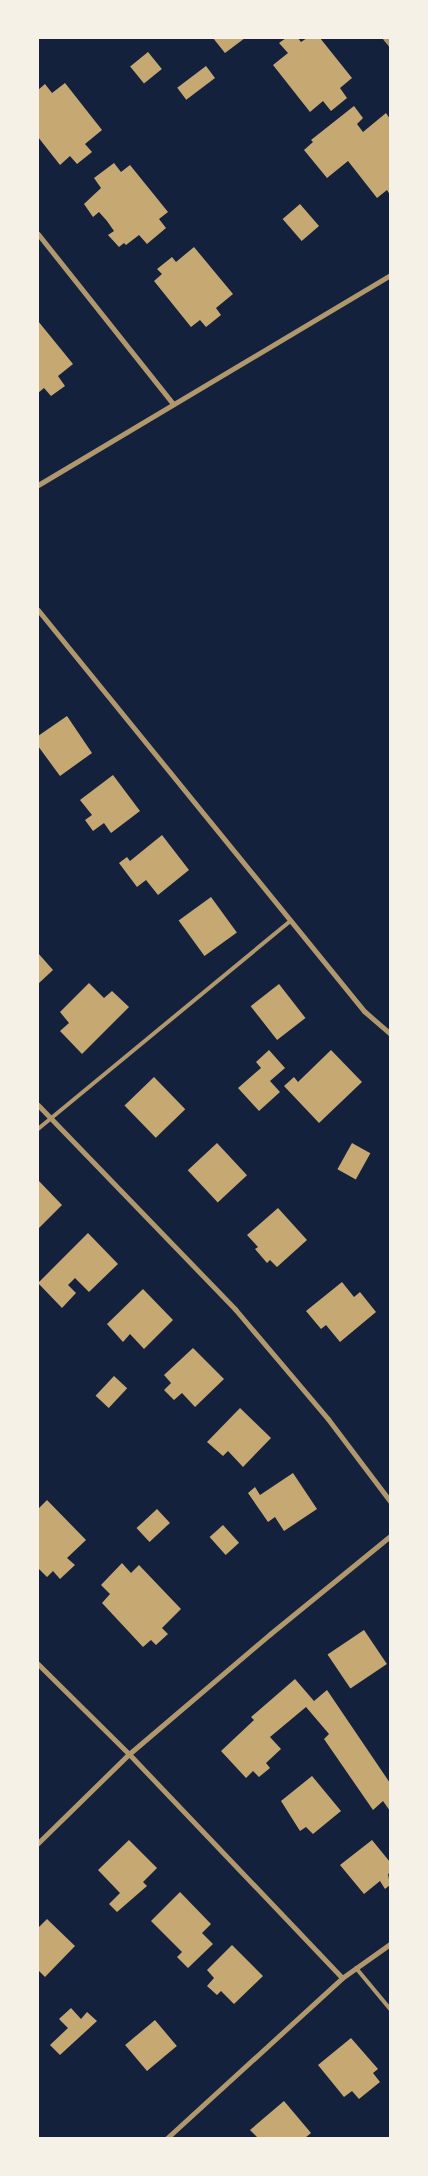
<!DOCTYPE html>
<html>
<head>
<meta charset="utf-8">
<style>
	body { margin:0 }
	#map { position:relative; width:428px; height:2176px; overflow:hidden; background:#14213d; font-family:"Fira Sans Condensed",sans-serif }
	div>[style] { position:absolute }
	.building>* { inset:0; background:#c6a872; transform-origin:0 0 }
	.service>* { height:4px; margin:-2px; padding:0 2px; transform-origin:2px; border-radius:2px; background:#b1986c }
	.minor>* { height:5px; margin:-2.5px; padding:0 2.5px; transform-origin:2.5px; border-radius:2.5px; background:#b1986c }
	span { translate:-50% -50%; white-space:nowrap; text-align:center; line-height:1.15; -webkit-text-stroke:4.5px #f6f1e7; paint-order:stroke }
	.frame { position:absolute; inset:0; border:39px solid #f6f1e7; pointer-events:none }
</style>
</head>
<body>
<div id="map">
	<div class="building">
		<i style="clip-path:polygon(213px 38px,245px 38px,225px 53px)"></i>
		<i style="clip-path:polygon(286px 38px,298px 38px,301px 42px,307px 38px,320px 38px,352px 78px,340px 88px,347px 98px,331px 111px,323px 101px,310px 112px,273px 65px,288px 53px,279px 43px)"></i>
		<i style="left:148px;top:52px;width:22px;height:23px;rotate:51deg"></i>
		<i style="left:206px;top:66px;width:15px;height:36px;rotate:53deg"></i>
		<i style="clip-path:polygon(65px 83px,102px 130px,85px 144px,92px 152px,77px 164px,70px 156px,60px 165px,38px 137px,38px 90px,45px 84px,52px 93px)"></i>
		<i style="clip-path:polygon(354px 106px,363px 118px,357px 124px,363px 132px,386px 113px,390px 119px,390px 195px,387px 190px,377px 198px,348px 161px,327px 178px,304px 150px,313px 142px,311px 140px)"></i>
		<i style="clip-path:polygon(114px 163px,121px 172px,130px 165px,168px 212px,159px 219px,166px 228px,147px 244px,139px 235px,126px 245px,124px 243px,119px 247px,108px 235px,114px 231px,107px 221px,99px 212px,93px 217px,84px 204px,101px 188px,94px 178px)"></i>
		<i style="left:300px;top:204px;width:29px;height:23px;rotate:49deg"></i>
		<i style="clip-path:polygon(194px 247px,233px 294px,216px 308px,221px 315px,206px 327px,200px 320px,191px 327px,154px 281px,162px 274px,157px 269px,172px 257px,176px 262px)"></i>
		<i style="clip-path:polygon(38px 321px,73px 364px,58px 376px,65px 386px,51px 396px,44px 388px,38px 393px)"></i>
		<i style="clip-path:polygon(67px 716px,92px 753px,60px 776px,38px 746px,38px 736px)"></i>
		<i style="clip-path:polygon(113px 775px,140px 811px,111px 833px,104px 823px,93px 831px,85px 820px,92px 815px,80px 800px)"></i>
		<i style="clip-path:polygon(162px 835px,189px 870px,158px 895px,146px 880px,137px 887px,119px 863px,127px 857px,130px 861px)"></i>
		<i style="left:211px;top:897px;width:44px;height:40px;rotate:54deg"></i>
		<i style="clip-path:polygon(38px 953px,53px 970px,38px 984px)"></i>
		<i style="clip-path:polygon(89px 983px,104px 998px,112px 991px,129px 1007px,82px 1054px,60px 1031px,69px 1023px,60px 1012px)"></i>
		<i style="left:279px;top:984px;width:43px;height:36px;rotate:52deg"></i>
		<i style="clip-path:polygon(269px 1050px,285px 1068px,270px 1081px,280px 1092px,259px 1111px,238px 1088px,261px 1068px,256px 1062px)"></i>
		<i style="clip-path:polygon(331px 1050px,362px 1082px,319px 1123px,284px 1086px,294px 1077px,298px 1082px)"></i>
		<i style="left:154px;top:1077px;width:45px;height:41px;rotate:46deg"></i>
		<i style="left:217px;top:1143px;width:44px;height:40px;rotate:47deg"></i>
		<i style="left:352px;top:1143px;width:21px;height:30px;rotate:29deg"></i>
		<i style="clip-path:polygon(38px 1180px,62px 1205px,38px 1229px)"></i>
		<i style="clip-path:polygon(278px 1208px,307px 1240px,277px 1267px,270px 1260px,267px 1263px,255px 1249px,258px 1247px,247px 1235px)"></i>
		<i style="clip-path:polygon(88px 1233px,118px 1264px,89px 1292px,75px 1278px,68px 1285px,76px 1293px,62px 1308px,38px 1283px)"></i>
		<i style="clip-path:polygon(342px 1282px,354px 1297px,360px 1292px,376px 1312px,340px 1342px,326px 1325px,321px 1329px,306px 1311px)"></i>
		<i style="clip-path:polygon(143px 1289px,173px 1320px,144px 1349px,130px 1334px,123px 1342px,107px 1324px)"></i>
		<i style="clip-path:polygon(193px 1348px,224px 1379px,195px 1407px,182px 1393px,174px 1400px,164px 1390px,171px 1383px,164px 1375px)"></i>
		<i style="left:114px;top:1376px;width:18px;height:27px;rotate:43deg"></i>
		<i style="clip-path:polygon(240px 1408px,271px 1438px,243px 1467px,228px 1451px,223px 1456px,207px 1442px)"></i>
		<i style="clip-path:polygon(293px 1473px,317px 1509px,284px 1531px,275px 1517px,268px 1522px,248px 1493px,255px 1487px,260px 1495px)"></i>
		<i style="clip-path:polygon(47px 1500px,86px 1540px,67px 1558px,75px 1565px,60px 1579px,53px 1571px,47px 1577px,38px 1568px,38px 1509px)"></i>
		<i style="left:157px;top:1509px;width:19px;height:28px;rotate:47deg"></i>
		<i style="left:223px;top:1525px;width:24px;height:18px;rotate:48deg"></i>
		<i style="clip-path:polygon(122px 1563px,131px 1573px,139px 1565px,181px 1609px,162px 1628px,168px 1634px,156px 1645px,151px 1640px,143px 1647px,102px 1603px,110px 1594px,101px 1585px)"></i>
		<i style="left:364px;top:1630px;width:41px;height:44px;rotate:56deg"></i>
		<i style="clip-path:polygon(295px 1679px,314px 1701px,327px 1690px,390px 1783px,390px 1811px,383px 1801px,373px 1810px,324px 1739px,329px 1734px,306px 1707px,270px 1737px,281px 1749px,266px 1763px,270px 1768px,259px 1777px,253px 1771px,246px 1778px,221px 1751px,254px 1720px,251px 1717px)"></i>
		<i style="clip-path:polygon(312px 1776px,341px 1811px,313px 1834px,306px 1827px,300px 1831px,281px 1801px)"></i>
		<i style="clip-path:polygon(129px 1840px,157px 1868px,143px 1882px,147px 1886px,117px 1912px,109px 1904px,120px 1893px,98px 1870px)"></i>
		<i style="clip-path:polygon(372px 1840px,390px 1862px,390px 1873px,388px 1874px,390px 1885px,385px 1889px,380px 1881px,364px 1894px,340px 1865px)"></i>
		<i style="clip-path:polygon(180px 1892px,211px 1924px,202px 1933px,213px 1944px,188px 1968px,177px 1957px,182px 1952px,151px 1921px)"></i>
		<i style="clip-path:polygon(47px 1919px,75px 1946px,45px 1977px,38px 1970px,38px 1928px)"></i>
		<i style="clip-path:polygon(232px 1945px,263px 1976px,234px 2004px,221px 1991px,217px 1995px,207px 1986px,214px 1978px,207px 1970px)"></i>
		<i style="clip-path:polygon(71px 2008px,81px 2019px,87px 2012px,97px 2021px,60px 2055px,50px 2045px,68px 2028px,59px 2019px)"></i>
		<i style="left:155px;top:2020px;width:34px;height:39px;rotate:50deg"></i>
		<i style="clip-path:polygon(351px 2038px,378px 2069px,373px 2073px,380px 2082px,359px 2099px,352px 2091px,344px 2097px,318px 2065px)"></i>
		<i style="clip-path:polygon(284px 2101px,311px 2133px,305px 2138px,258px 2138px,250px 2130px)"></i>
	</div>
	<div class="service">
		<i style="left:38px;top:1129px;width:327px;rotate:-39.5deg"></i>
		<i style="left:356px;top:1968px;width:53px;rotate:50.3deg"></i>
	</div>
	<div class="minor">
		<i style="left:385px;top:38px;width:8px;rotate:50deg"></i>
		<i style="left:38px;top:234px;width:217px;rotate:51.5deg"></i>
		<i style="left:38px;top:485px;width:410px;rotate:-30.8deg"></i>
		<i style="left:38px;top:610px;width:517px;rotate:50.89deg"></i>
		<i style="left:364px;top:1011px;width:35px;rotate:41deg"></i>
		<i style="left:38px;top:1105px;width:284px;rotate:46deg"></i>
		<i style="left:235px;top:1309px;width:144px;rotate:49.8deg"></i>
		<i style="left:328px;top:1419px;width:103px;rotate:52.9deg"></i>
		<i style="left:38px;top:1664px;width:128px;rotate:44.7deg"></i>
		<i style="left:129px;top:1754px;width:309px;rotate:46.4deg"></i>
		<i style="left:38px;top:1843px;width:127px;rotate:-44.4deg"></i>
		<i style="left:129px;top:1754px;width:185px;rotate:-40.4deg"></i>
		<i style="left:270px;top:1634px;width:155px;rotate:-39.2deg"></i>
		<i style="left:167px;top:2138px;width:237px;rotate:-42.4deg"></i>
		<i style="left:342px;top:1978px;width:59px;rotate:-35.3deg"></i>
	</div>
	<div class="frame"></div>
</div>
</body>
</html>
